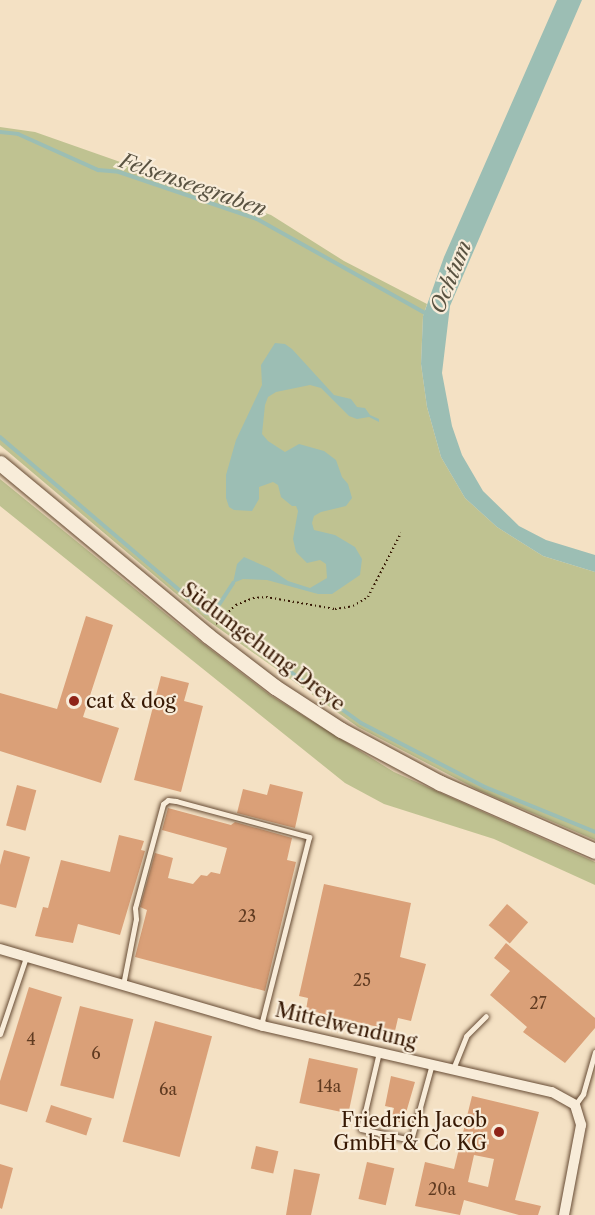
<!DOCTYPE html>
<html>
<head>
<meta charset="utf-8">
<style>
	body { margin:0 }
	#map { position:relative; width:595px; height:1215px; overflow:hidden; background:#f4e1c4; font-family:"Libre Caslon Text",serif }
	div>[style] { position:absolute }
	.green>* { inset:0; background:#bfc291 }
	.water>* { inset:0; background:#9cbeb4 }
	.stream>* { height:4px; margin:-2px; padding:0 2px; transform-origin:2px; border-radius:2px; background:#9cbeb4 }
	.building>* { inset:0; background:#daa078; transform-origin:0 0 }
	.path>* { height:2px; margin-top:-1px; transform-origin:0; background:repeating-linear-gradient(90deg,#371904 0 1.5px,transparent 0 4.5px) }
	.roads { filter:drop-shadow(0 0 2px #664b34) drop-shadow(0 0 2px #664b34) }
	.service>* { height:5px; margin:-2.5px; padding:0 2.5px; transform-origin:2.5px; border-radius:2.5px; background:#f8ecd9 }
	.minor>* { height:10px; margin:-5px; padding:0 5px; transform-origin:5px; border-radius:5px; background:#f8ecd9 }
	.secondary>* { height:15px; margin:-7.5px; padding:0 7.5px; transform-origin:7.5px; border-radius:7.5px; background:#f8ecd9 }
	.dots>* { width:16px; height:16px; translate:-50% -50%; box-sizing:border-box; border:3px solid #f8ecd9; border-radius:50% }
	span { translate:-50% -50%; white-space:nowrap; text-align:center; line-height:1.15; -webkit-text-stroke:4.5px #f8ecd9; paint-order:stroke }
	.number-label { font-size:16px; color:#603b21 }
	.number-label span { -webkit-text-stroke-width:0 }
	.street-label { font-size:20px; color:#371904 }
	.poi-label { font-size:20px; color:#371904 }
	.left { translate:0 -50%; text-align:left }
	.right { translate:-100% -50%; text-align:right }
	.water-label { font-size:21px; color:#5a5342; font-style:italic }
</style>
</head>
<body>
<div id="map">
	<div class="green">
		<i style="clip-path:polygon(0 127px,35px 132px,271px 215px,344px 261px,427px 304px,423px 316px,421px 364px,427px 407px,441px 457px,465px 498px,497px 527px,543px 556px,595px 572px,595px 840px,478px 790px,358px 727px,207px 620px,0 445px)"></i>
		<i style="clip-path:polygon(0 479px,188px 632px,270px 695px,394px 772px,595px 862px,595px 885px,494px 839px,384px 804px,345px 783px,0 506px)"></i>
	</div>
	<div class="water">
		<i style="clip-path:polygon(557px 0,582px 0,450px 306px,442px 373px,452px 426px,462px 455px,483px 491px,519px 526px,546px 540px,595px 555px,595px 572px,543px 556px,497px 527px,465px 498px,441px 457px,427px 407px,421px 364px,423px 316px,444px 257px)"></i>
		<i style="clip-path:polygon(275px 343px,285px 344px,292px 349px,334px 395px,351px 399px,357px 407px,365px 408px,370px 415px,379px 419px,379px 422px,369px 417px,357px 419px,349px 416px,321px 388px,310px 385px,276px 392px,268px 397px,265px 405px,262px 434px,268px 441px,285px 452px,299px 444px,324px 451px,336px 460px,342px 477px,348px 484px,352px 498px,346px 506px,321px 512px,314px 516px,312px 523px,314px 530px,335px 535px,355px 547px,362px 559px,360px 575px,332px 594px,318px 594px,267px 580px,243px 579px,233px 583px,237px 564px,244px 557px,269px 568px,288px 581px,310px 588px,327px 578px,326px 564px,320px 560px,307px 563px,296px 552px,293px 539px,298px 511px,296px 506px,292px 506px,281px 497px,278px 485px,273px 482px,259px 487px,259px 499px,252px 511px,234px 510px,229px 507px,226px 498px,226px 475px,236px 440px,262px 385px,261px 365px)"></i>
	</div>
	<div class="stream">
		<i style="left:0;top:132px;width:18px;rotate:6deg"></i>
		<i style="left:18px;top:134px;width:88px;rotate:24.2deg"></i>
		<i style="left:98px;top:170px;width:21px;rotate:5deg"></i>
		<i style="left:119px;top:172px;width:146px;rotate:18.8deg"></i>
		<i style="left:257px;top:219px;width:195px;rotate:29.2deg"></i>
		<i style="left:0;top:437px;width:271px;rotate:40.5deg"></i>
		<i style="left:206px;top:613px;width:7px;rotate:8deg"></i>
		<i style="left:213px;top:614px;width:37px;rotate:-57deg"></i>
		<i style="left:227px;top:626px;width:165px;rotate:35.9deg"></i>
		<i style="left:361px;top:723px;width:140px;rotate:27.3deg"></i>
		<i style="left:485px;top:787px;width:119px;rotate:22.2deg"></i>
	</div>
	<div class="building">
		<i style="clip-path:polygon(86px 616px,113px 625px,83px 717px,119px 728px,101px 783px,0 751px,0 693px,57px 709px)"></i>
		<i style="clip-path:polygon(161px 676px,189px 683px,184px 701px,203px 706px,181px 792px,134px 780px)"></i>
		<i style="clip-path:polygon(270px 784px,303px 792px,295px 828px,237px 813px,243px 789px,267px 795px)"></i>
		<i style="left:17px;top:785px;width:20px;height:42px;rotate:15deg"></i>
		<i style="clip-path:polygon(168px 808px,231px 825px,235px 822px,292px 838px,287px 860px,296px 862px,265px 991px,135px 957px,147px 910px,140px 907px,155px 853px,173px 858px,168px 878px,193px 884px,201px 875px,207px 876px,211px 872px,220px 874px,227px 848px,162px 830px)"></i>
		<i style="clip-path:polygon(119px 835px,144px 841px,141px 850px,145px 851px,120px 935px,78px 924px,73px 943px,35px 936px,43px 907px,48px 908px,61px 860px,110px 872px)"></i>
		<i style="clip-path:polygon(4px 850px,30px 857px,16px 908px,0 904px,0 865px)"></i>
		<i style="clip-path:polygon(324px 884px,411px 903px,400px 957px,426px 964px,411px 1021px,398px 1018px,395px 1031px,306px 1010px,308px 998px,299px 996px)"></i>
		<i style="left:507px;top:904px;width:28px;height:28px;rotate:41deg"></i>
		<i style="clip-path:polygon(506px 943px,595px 1018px,595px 1028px,565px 1063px,523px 1032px,527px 1027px,490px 995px,510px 971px,494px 958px)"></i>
		<i style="clip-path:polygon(29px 987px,62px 997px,27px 1112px,0 1104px,0 1081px)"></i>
		<i style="left:80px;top:1006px;width:55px;height:82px;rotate:14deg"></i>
		<i style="left:155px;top:1021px;width:59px;height:125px;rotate:15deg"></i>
		<i style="left:309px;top:1058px;width:50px;height:46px;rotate:12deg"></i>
		<i style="clip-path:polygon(391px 1076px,415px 1082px,403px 1123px,391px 1120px,394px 1108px,385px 1106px)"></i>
		<i style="clip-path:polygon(evenodd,472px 1096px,539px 1112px,515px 1200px,541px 1206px,538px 1215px,519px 1215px,464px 1200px,460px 1215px,415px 1206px,425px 1162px,454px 1169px,472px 1096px,474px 1155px,494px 1159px,488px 1187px,468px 1182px,474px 1155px)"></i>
		<i style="left:51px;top:1105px;width:43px;height:18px;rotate:18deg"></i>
		<i style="left:256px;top:1146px;width:23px;height:23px;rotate:13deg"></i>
		<i style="left:367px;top:1162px;width:28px;height:38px;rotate:13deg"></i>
		<i style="clip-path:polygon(0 1164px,13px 1168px,2px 1209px,0 1208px)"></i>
		<i style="clip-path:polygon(294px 1169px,320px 1174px,311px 1215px,286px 1215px)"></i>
	</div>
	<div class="path">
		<i style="left:216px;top:624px;width:28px;rotate:-44deg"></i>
		<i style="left:236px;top:605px;width:18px;rotate:-22deg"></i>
		<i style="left:253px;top:598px;width:13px;rotate:-4deg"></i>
		<i style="left:266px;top:597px;width:70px;rotate:9.9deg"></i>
		<i style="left:335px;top:609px;width:18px;rotate:-9deg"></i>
		<i style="left:353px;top:606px;width:17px;rotate:-31deg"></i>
		<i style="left:368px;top:597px;width:72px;rotate:-62.7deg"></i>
	</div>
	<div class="roads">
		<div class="service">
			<i style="left:123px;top:985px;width:67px;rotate:-78.9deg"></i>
			<i style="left:136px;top:919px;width:11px;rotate:-95deg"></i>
			<i style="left:135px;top:908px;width:108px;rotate:-74.9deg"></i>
			<i style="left:163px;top:804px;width:6px;rotate:-39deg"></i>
			<i style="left:168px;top:800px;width:8px;rotate:7deg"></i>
			<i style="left:176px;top:801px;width:138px;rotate:15.1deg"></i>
			<i style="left:309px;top:837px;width:194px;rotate:104.3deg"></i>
			<i style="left:0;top:1034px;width:81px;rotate:-71.3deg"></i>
			<i style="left:379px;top:1052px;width:79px;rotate:103.2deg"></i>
			<i style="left:361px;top:1129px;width:51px;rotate:12.4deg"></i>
			<i style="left:411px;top:1140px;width:79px;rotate:-74.6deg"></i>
			<i style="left:453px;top:1069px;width:35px;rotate:-68deg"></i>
			<i style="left:466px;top:1036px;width:28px;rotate:-45deg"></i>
			<i style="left:575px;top:1105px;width:14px;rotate:-54deg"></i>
			<i style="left:583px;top:1094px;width:44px;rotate:-74.1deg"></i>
		</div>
		<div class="minor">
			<i style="left:0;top:949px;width:274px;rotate:16.3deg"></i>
			<i style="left:263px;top:1026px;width:296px;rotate:12.9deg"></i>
			<i style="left:552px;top:1092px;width:26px;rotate:29deg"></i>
			<i style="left:575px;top:1105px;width:21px;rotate:73deg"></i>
			<i style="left:581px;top:1125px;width:92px;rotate:100.7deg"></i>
		</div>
		<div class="secondary">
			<i style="left:0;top:463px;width:269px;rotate:39.7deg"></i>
			<i style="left:207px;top:635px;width:86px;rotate:37.4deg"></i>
			<i style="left:275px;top:687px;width:79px;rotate:33.1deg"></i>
			<i style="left:341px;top:730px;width:112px;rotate:28.2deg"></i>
			<i style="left:440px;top:783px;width:169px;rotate:23.7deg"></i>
		</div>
	</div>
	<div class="dots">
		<i style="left:74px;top:701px;background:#8f2418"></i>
		<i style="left:499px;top:1132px;background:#8f2418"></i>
	</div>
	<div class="number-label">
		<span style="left:247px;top:916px">23</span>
		<span style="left:362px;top:980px">25</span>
		<span style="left:538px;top:1003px">27</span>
		<span style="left:31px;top:1039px">4</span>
		<span style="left:96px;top:1053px">6</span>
		<span style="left:329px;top:1086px">14a</span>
		<span style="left:168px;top:1089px">6a</span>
		<span style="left:442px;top:1189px">20a</span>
	</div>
	<div class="street-label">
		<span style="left:263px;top:647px;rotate:37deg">Südumgehung Dreye</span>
		<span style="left:346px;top:1026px;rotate:13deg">Mittelwendung</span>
	</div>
	<div class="poi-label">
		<span class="left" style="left:86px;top:701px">cat &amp; dog</span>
		<span class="right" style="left:487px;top:1132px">Friedrich Jacob<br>GmbH &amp; Co KG</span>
	</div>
	<div class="water-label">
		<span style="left:193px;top:185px;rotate:19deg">Felsenseegraben</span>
		<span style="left:451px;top:277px;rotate:-68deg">Ochtum</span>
	</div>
</div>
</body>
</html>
